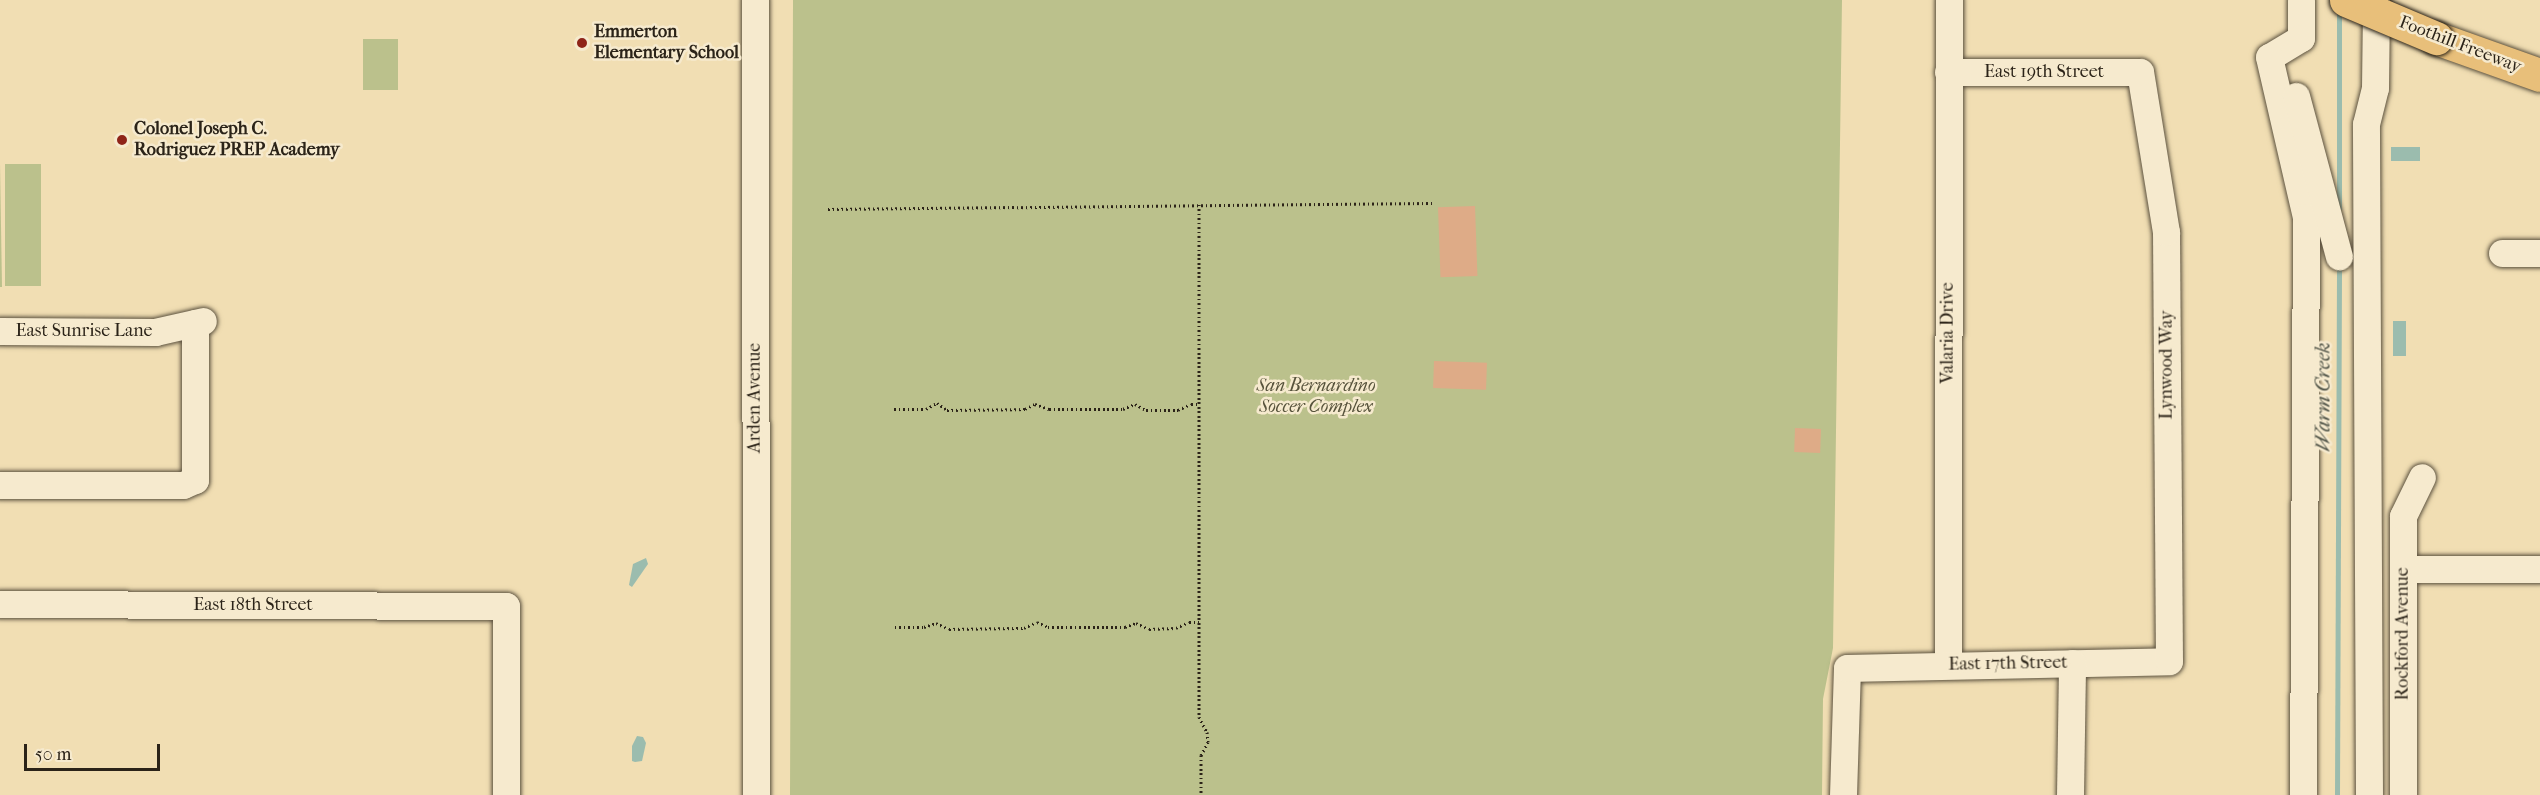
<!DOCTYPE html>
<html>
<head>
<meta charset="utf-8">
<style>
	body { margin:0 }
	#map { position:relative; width:2540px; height:795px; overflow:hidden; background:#f1deb3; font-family:"IM FELL French Canon",serif }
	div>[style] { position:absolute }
	.green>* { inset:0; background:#bbc18c; transform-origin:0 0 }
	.water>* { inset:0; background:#9bbcae; transform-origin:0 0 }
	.stream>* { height:5px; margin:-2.5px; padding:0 2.5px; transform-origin:2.5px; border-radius:2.5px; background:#9bbcae }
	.building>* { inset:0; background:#deab87; transform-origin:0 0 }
	.path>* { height:3px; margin-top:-1.5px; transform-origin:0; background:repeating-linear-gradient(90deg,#2b2318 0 1.5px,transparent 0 4.5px) }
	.roads { filter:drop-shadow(0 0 2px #5c523f) drop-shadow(0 0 2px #5c523f) }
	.minor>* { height:27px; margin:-13.5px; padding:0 13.5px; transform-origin:13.5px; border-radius:13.5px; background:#f6eace }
	.highway>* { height:33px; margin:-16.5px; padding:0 16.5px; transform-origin:16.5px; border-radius:16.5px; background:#e8bf7a }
	.bridges { filter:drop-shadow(0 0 2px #2b2318) drop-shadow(0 0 2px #2b2318) }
	.highway-bridge>* { height:33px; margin:-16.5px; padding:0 16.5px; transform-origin:16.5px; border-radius:16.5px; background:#e8bf7a }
	.dots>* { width:16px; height:16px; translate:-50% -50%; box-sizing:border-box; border:3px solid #f6eace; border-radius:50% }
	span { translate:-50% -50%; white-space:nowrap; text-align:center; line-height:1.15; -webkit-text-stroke:5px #f6eace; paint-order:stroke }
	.poi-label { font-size:18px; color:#2b2318; font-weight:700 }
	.left { translate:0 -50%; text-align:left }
	.street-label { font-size:18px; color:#2b2318 }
	.park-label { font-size:18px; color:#56523b; font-style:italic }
	.water-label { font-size:20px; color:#4d5145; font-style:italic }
	.scale { position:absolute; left:24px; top:744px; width:136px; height:27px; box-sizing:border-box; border:3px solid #2b2318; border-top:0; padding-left:8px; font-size:18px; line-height:21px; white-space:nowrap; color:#2b2318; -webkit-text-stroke:4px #f6eace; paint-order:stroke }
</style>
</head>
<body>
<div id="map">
	<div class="green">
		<i style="clip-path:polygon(793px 0,1842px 0,1833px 648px,1823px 699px,1822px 795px,790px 795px)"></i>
		<i style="left:363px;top:39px;width:35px;height:51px"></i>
		<i style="clip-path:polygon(0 164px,2px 287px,0 287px)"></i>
		<i style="left:5px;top:164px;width:36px;height:122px"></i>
	</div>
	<div class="water">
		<i style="left:2391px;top:147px;width:29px;height:14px"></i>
		<i style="left:2393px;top:321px;width:13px;height:35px"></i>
		<i style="clip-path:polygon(646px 558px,648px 564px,632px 587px,629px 585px,633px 564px)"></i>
		<i style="clip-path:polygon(637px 736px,643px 737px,646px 743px,642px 761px,635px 762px,632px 761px,632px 746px)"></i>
	</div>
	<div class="stream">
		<i style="left:2339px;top:208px;width:200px;rotate:-90deg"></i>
		<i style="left:2337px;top:795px;width:532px;rotate:-89.78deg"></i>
	</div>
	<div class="building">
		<i style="left:1475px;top:206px;width:70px;height:37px;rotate:88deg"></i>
		<i style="left:1434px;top:361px;width:53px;height:27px;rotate:2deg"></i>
		<i style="left:1795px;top:428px;width:26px;height:24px;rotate:2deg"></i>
	</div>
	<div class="path">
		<i style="left:1199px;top:204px;width:513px;rotate:90deg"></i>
		<i style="left:1199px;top:717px;width:17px;rotate:62deg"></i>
		<i style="left:1207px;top:732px;width:10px;rotate:84deg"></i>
		<i style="left:1208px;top:742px;width:15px;rotate:118deg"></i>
		<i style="left:1201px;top:755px;width:40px;rotate:90deg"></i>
		<i style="left:828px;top:209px;width:604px;rotate:-0.57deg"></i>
		<i style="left:894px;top:409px;width:32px"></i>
		<i style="left:926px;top:409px;width:13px;rotate:-29deg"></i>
		<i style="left:937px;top:403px;width:12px;rotate:35deg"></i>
		<i style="left:947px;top:410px;width:78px;rotate:-0.7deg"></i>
		<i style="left:1025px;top:409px;width:11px;rotate:-27deg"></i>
		<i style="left:1035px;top:404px;width:15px;rotate:20deg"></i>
		<i style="left:1049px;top:409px;width:74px"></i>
		<i style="left:1123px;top:409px;width:13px;rotate:-23deg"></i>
		<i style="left:1135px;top:404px;width:13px;rotate:29deg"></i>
		<i style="left:1146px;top:410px;width:32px"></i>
		<i style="left:1178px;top:410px;width:14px;rotate:-25deg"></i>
		<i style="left:1191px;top:404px;width:8px"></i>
		<i style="left:895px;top:627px;width:29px"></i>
		<i style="left:924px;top:627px;width:13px;rotate:-18deg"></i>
		<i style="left:936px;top:623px;width:14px;rotate:25deg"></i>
		<i style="left:949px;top:629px;width:75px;rotate:-0.8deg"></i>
		<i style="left:1024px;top:628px;width:14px;rotate:-25deg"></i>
		<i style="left:1037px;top:622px;width:12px;rotate:24deg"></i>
		<i style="left:1048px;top:627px;width:77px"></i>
		<i style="left:1125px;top:627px;width:12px;rotate:-20deg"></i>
		<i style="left:1136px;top:623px;width:14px;rotate:25deg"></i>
		<i style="left:1149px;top:629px;width:27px;rotate:-2deg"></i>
		<i style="left:1176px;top:628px;width:14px;rotate:-25deg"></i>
		<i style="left:1189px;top:622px;width:10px"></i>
	</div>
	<div class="roads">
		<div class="minor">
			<i style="left:755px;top:0;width:795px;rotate:89.93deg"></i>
			<i style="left:2301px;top:0;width:38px;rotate:90deg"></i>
			<i style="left:2301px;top:38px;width:37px;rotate:149deg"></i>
			<i style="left:2269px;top:57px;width:164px;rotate:77deg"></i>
			<i style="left:2306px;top:217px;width:578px;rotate:90.3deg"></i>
			<i style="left:2296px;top:96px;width:166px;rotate:75deg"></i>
			<i style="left:2502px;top:253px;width:38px"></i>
			<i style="left:0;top:331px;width:155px;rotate:0.4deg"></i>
			<i style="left:155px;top:332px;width:49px;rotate:-12.9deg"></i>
			<i style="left:0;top:485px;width:183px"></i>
			<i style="left:183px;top:485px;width:13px;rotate:-23deg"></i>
			<i style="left:195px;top:480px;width:157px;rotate:-90deg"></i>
			<i style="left:2403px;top:569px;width:137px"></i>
			<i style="left:0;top:604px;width:506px;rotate:0.23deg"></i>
			<i style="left:506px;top:606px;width:189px;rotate:90deg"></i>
			<i style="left:1948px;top:665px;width:665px;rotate:-89.91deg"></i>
			<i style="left:1843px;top:795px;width:127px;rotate:-88.2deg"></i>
			<i style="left:1847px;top:668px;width:322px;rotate:-1.2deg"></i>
			<i style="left:2169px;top:661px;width:429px;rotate:-90.4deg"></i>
			<i style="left:2166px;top:232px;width:162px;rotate:-99.2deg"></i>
			<i style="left:2140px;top:72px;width:192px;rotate:180deg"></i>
			<i style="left:2070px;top:795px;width:132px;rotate:-89.1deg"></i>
			<i style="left:2369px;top:795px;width:671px;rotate:-90.26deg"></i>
			<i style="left:2366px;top:124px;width:37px;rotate:-76deg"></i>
			<i style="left:2375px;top:88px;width:88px;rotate:-89.3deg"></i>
			<i style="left:2403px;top:795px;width:279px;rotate:-90deg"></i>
			<i style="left:2403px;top:516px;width:43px;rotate:-64deg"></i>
		</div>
		<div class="highway">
			<i style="left:2436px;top:38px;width:110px;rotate:19.6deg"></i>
		</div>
	</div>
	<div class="bridges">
		<div class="highway-bridge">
			<i style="left:2346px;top:0;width:98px;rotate:22.9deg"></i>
		</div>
	</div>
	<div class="dots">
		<i style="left:582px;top:43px;background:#8f2418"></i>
		<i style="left:122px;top:140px;background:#8f2418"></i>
	</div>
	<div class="poi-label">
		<span class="left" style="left:594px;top:43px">Emmerton<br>Elementary School</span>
		<span class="left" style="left:134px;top:140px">Colonel Joseph C.<br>Rodriguez PREP Academy</span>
	</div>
	<div class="street-label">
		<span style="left:2460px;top:45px;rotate:21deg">Foothill Freeway</span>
		<span style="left:2044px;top:72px">East 19th Street</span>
		<span style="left:84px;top:331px">East Sunrise Lane</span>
		<span style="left:1948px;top:333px;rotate:-90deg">Valaria Drive</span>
		<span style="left:2167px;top:365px;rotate:-90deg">Lynwood Way</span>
		<span style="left:755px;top:398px;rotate:-90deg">Arden Avenue</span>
		<span style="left:253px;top:605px">East 18th Street</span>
		<span style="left:2403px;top:634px;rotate:-90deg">Rockford Avenue</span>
		<span style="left:2008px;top:664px;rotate:-1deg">East 17th Street</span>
	</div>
	<div class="park-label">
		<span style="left:1316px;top:397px">San Bernardino<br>Soccer Complex</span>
	</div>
	<div class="water-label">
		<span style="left:2323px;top:397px;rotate:-90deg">Warm Creek</span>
	</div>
	<div class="scale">50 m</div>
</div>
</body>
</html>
